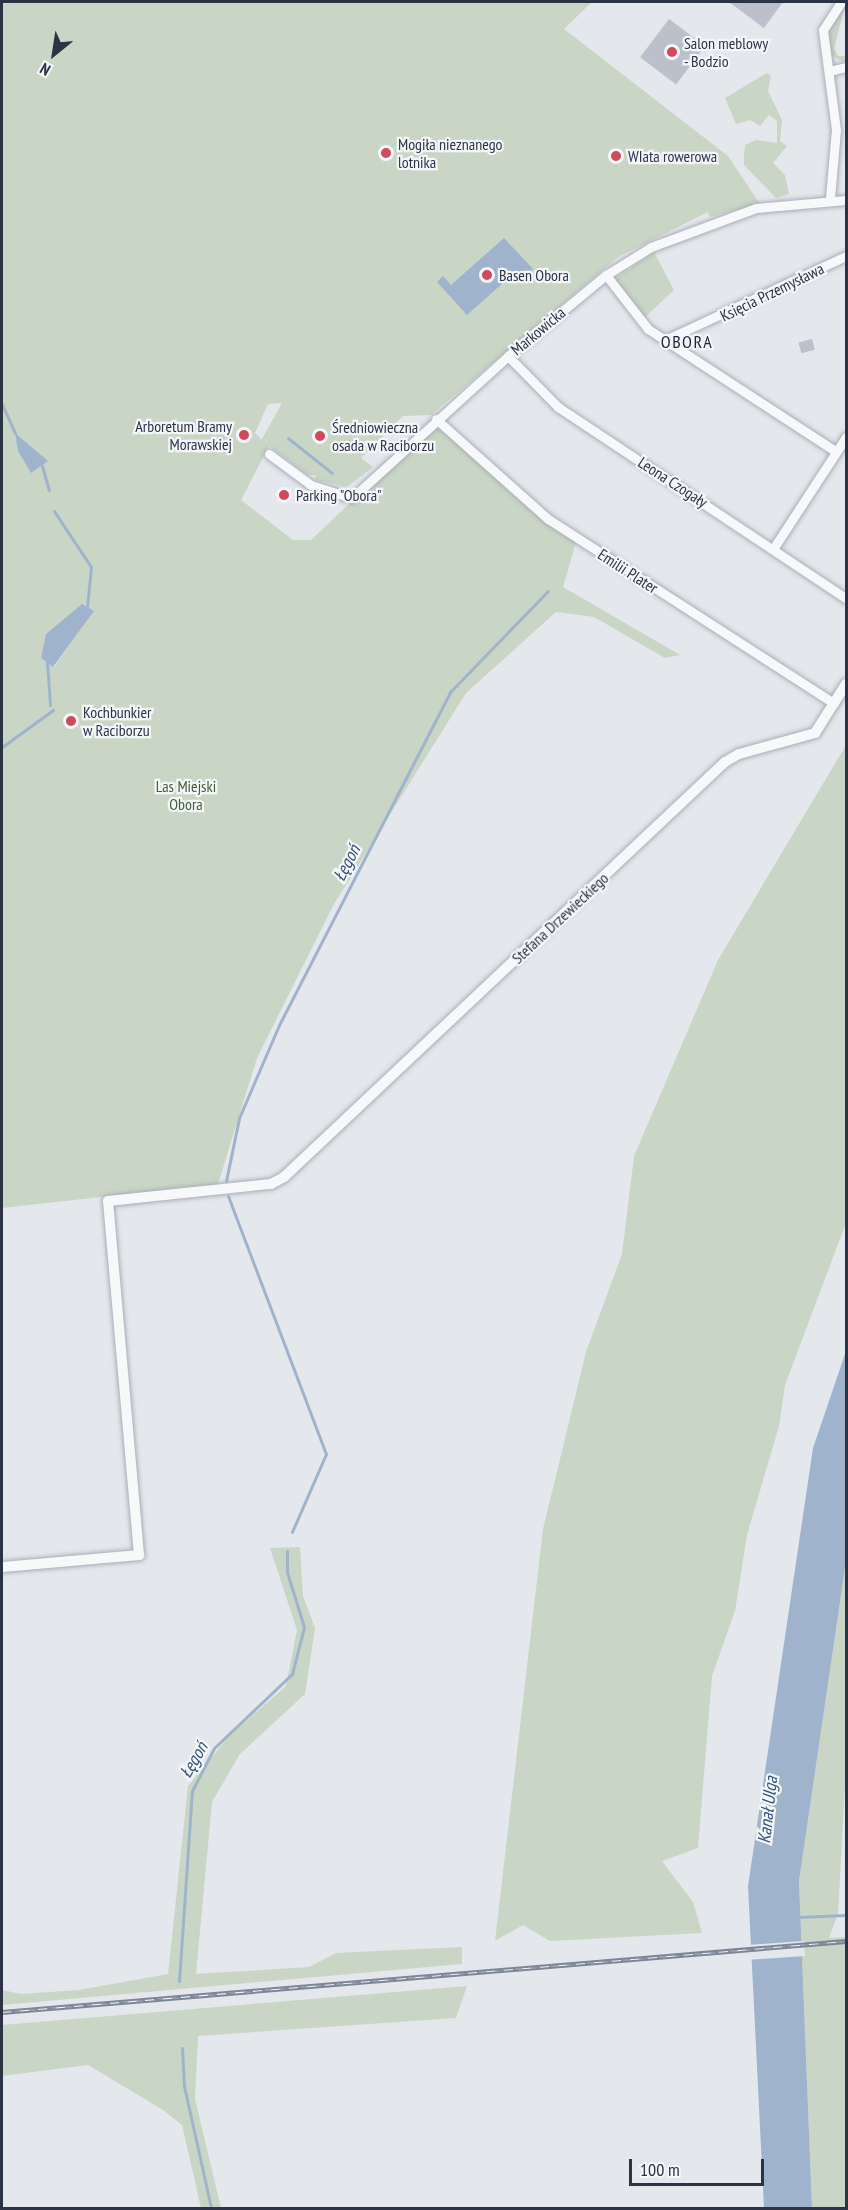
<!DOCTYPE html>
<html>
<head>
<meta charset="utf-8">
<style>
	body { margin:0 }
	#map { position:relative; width:848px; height:2210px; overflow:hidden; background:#e4e7ec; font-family:"PT Sans Narrow",sans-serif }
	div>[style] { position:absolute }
	.green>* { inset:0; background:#c9d6c5 }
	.water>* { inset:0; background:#9fb4cc }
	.pier>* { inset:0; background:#e4e7ec; transform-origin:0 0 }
	.stream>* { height:3px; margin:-1.5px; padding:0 1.5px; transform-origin:1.5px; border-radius:1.5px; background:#9fb4cc }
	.building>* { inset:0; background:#bbc0ca; transform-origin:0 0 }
	.roads { filter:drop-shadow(0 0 2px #a9aeb7) drop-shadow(0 0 2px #a9aeb7) }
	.minor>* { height:9px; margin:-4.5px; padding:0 4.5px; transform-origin:4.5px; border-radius:4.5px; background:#f7f8fa }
	.tertiary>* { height:10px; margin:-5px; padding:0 5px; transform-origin:5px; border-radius:5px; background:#f7f8fa }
	.rail>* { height:5px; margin-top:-2.5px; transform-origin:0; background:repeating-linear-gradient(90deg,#f4f6f9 0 9px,#7d8696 0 18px); box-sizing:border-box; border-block:2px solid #7d8696 }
	.dots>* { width:16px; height:16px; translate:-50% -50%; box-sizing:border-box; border:3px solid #f4f6f9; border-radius:50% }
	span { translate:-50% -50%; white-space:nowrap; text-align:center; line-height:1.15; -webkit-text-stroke:4.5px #f4f6f9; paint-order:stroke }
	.poi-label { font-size:16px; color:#2b3445 }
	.left { translate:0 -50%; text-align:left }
	.right { translate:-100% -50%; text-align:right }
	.street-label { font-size:16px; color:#2b3445 }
	.park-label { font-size:16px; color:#3f6138 }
	.neighbourhood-label { font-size:18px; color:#1d2536; letter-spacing:1.5px }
	.water-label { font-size:18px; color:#34527a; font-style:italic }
	.frame { position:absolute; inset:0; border:3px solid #2b3445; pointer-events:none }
	.north { position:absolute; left:24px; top:24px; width:60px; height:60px; -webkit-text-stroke:4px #f4f6f9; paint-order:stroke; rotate:210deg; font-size:16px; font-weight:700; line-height:24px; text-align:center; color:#2b3445 }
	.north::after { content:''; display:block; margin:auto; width:21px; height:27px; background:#2b3445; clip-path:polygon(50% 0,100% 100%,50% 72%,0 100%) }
	.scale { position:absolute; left:629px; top:2159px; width:135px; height:27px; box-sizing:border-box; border:3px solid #2b3445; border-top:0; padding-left:8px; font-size:18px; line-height:21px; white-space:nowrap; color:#2b3445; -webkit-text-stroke:4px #f4f6f9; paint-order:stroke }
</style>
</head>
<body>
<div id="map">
	<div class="green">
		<i style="clip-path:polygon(evenodd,2px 2px,592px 2px,564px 29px,728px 156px,760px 204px,710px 217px,708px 212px,618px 257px,431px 415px,403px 416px,361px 458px,373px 467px,347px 487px,315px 480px,316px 475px,308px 475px,269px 446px,241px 500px,293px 540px,311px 540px,435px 423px,576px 542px,563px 587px,680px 655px,665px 658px,594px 617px,556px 612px,466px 693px,334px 904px,257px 1058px,218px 1184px,2px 1208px,2px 2px,282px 403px,262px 439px,261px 439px,255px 433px,268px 404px,282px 403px,2px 2px,16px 434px,47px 461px,31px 472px,18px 451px,16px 434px,2px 2px,94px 610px,54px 667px,41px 658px,47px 634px,94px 610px)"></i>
		<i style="clip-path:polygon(846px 2px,834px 49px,838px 56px,846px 56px,846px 63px,832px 56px,827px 30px)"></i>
		<i style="clip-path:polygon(767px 73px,771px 76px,768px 91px,782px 120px,780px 141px,787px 146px,773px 163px,785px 175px,789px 194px,776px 198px,744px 165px,744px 155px,745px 145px,756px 140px,777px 143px,777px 121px,769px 115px,760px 126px,750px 120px,736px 124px,725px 98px)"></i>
		<i style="clip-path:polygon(654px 252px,674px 290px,643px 319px,616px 284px,616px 278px)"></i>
		<i style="clip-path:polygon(846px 745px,846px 1223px,785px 1385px,779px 1426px,747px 1535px,735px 1611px,712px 1676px,698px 1848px,662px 1861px,693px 1902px,702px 1933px,550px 1941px,523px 1925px,495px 1941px,543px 1529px,586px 1352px,622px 1254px,634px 1156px,718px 960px)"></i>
		<i style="clip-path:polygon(300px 1547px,303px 1596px,315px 1628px,305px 1694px,240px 1754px,212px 1802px,196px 1974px,309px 1967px,336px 1953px,462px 1947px,462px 1964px,2px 2005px,2px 1990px,21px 1994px,79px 1990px,168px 1974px,188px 1786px,229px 1736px,286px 1686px,297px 1630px,270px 1548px)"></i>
		<i style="clip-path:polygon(846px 1561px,846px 1766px,838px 1914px,829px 1938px,846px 1937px,846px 2208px,812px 2208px,799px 1881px)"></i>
		<i style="clip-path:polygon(467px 1986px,456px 2018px,198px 2036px,195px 2099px,221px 2208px,201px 2208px,182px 2125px,163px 2110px,88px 2065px,2px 2076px,2px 2025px)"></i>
	</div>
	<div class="water">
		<i style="clip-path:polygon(504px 238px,533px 269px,519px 281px,513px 274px,467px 315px,437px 282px,443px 276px,451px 285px)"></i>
		<i style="clip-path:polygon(15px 433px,48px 461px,31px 473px,18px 451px)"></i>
		<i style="clip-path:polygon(82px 604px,94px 611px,53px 667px,41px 658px,46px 634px)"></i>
		<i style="clip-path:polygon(846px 1351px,846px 1561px,799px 1881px,812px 2208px,764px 2208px,748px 1886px,813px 1448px)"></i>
	</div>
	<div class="pier">
		<i style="left:804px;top:1941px;width:15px;height:56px;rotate:86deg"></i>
	</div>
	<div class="stream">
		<i style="left:2px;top:404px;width:32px;rotate:66deg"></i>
		<i style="left:288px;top:438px;width:56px;rotate:38.5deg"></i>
		<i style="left:42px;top:466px;width:25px;rotate:74deg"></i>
		<i style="left:54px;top:511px;width:67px;rotate:56.5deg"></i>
		<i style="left:91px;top:567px;width:40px;rotate:95.7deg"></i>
		<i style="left:47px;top:662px;width:43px;rotate:86deg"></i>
		<i style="left:2px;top:747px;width:63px;rotate:-36deg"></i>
		<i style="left:226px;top:1181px;width:64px;rotate:-78.3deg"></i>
		<i style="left:239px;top:1118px;width:101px;rotate:-66.7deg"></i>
		<i style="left:279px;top:1025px;width:376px;rotate:-62.8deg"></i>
		<i style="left:451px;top:691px;width:139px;rotate:-45.9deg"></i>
		<i style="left:228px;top:1196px;width:276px;rotate:69.2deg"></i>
		<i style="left:326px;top:1454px;width:85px;rotate:113.6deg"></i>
		<i style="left:797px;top:1917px;width:49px;rotate:-2.3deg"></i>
		<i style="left:179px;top:1981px;width:190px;rotate:-86.1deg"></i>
		<i style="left:192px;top:1791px;width:48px;rotate:-62.9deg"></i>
		<i style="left:214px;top:1748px;width:108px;rotate:-43.5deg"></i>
		<i style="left:292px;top:1674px;width:49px;rotate:-75.7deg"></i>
		<i style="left:304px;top:1627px;width:58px;rotate:-107.2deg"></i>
		<i style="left:287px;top:1572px;width:21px;rotate:-90deg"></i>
		<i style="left:182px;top:2048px;width:38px;rotate:87deg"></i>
		<i style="left:184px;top:2086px;width:125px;rotate:77.5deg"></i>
	</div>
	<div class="building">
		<i style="clip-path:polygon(729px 2px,783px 2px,764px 28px)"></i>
		<i style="left:669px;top:19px;width:45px;height:48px;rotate:37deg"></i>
		<i style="left:812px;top:339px;width:11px;height:14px;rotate:75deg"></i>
	</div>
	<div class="roads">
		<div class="minor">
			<i style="left:829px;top:71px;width:17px;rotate:-13deg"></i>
			<i style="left:830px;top:198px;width:68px;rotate:-85deg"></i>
			<i style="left:836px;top:130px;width:101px;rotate:-97.4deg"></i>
			<i style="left:823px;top:30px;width:33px;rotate:-57deg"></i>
			<i style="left:606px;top:275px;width:68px;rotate:52.1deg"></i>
			<i style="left:648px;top:329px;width:225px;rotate:33.1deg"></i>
			<i style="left:665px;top:340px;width:200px;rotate:-24.9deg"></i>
			<i style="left:508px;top:356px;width:71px;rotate:45.6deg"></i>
			<i style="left:558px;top:407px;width:346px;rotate:33.6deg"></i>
			<i style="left:436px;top:419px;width:150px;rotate:41.8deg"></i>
			<i style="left:548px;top:519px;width:340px;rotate:32.8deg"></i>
			<i style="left:269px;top:454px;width:52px;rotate:36.4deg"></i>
			<i style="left:311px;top:485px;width:43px;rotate:17.6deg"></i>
			<i style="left:352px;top:498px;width:211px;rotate:-42.3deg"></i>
			<i style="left:508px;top:356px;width:127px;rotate:-39.6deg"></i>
			<i style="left:606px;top:275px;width:53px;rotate:-31.9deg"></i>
			<i style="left:651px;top:247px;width:112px;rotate:-20.4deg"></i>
			<i style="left:756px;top:208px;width:90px;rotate:-5.1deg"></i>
			<i style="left:773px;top:549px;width:134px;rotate:-56.9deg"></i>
		</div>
		<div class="tertiary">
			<i style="left:2px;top:1567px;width:138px;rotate:-5deg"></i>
			<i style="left:139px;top:1555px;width:355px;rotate:-95deg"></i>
			<i style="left:108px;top:1201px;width:164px;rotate:-6deg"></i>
			<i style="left:271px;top:1184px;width:15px;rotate:-28deg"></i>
			<i style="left:284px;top:1177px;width:606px;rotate:-43.26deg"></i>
			<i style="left:725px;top:762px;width:16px;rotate:-30deg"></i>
			<i style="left:739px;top:754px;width:79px;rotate:-15.4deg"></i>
			<i style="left:815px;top:733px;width:58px;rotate:-57.7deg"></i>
		</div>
	</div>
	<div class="rail">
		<i style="left:2px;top:2012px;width:847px;rotate:-4.81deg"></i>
	</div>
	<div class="dots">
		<i style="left:672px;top:52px;background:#d1495b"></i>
		<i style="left:386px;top:153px;background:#d1495b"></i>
		<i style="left:616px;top:156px;background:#d1495b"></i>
		<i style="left:487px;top:275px;background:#d1495b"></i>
		<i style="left:244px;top:435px;background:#d1495b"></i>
		<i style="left:320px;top:436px;background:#d1495b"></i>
		<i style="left:284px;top:495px;background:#d1495b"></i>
		<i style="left:71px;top:721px;background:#d1495b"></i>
	</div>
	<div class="poi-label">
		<span class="left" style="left:684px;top:52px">Salon meblowy<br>- Bodzio</span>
		<span class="left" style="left:398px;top:153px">Mogiła nieznanego<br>lotnika</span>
		<span class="left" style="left:628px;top:156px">WIata rowerowa</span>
		<span class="left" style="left:499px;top:275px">Basen Obora</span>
		<span class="right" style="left:232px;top:435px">Arboretum Bramy<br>Morawskiej</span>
		<span class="left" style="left:332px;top:436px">Średniowieczna<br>osada w Raciborzu</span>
		<span class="left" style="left:296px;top:495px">Parking "Obora"</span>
		<span class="left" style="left:83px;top:721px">Kochbunkier<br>w Raciborzu</span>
	</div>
	<div class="street-label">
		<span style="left:772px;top:292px;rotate:-26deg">Księcia Przemysława</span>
		<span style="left:538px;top:331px;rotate:-40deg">Markowicka</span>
		<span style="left:673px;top:482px;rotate:33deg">Leona Czogały</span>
		<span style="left:628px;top:571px;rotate:33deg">Emilii Plater</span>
		<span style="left:560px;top:918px;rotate:-43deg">Stefana Drzewieckiego</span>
	</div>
	<div class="park-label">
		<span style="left:186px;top:795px">Las Miejski<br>Obora</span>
	</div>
	<div class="neighbourhood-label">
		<span style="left:687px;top:342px">OBORA</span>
	</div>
	<div class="water-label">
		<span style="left:347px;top:863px;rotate:-63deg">Łęgoń</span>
		<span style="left:194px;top:1760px;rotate:-60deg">Łęgoń</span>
		<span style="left:768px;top:1810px;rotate:-84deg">Kanał Ulga</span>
	</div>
	<div class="frame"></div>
	<div class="north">N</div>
	<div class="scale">100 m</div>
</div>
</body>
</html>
